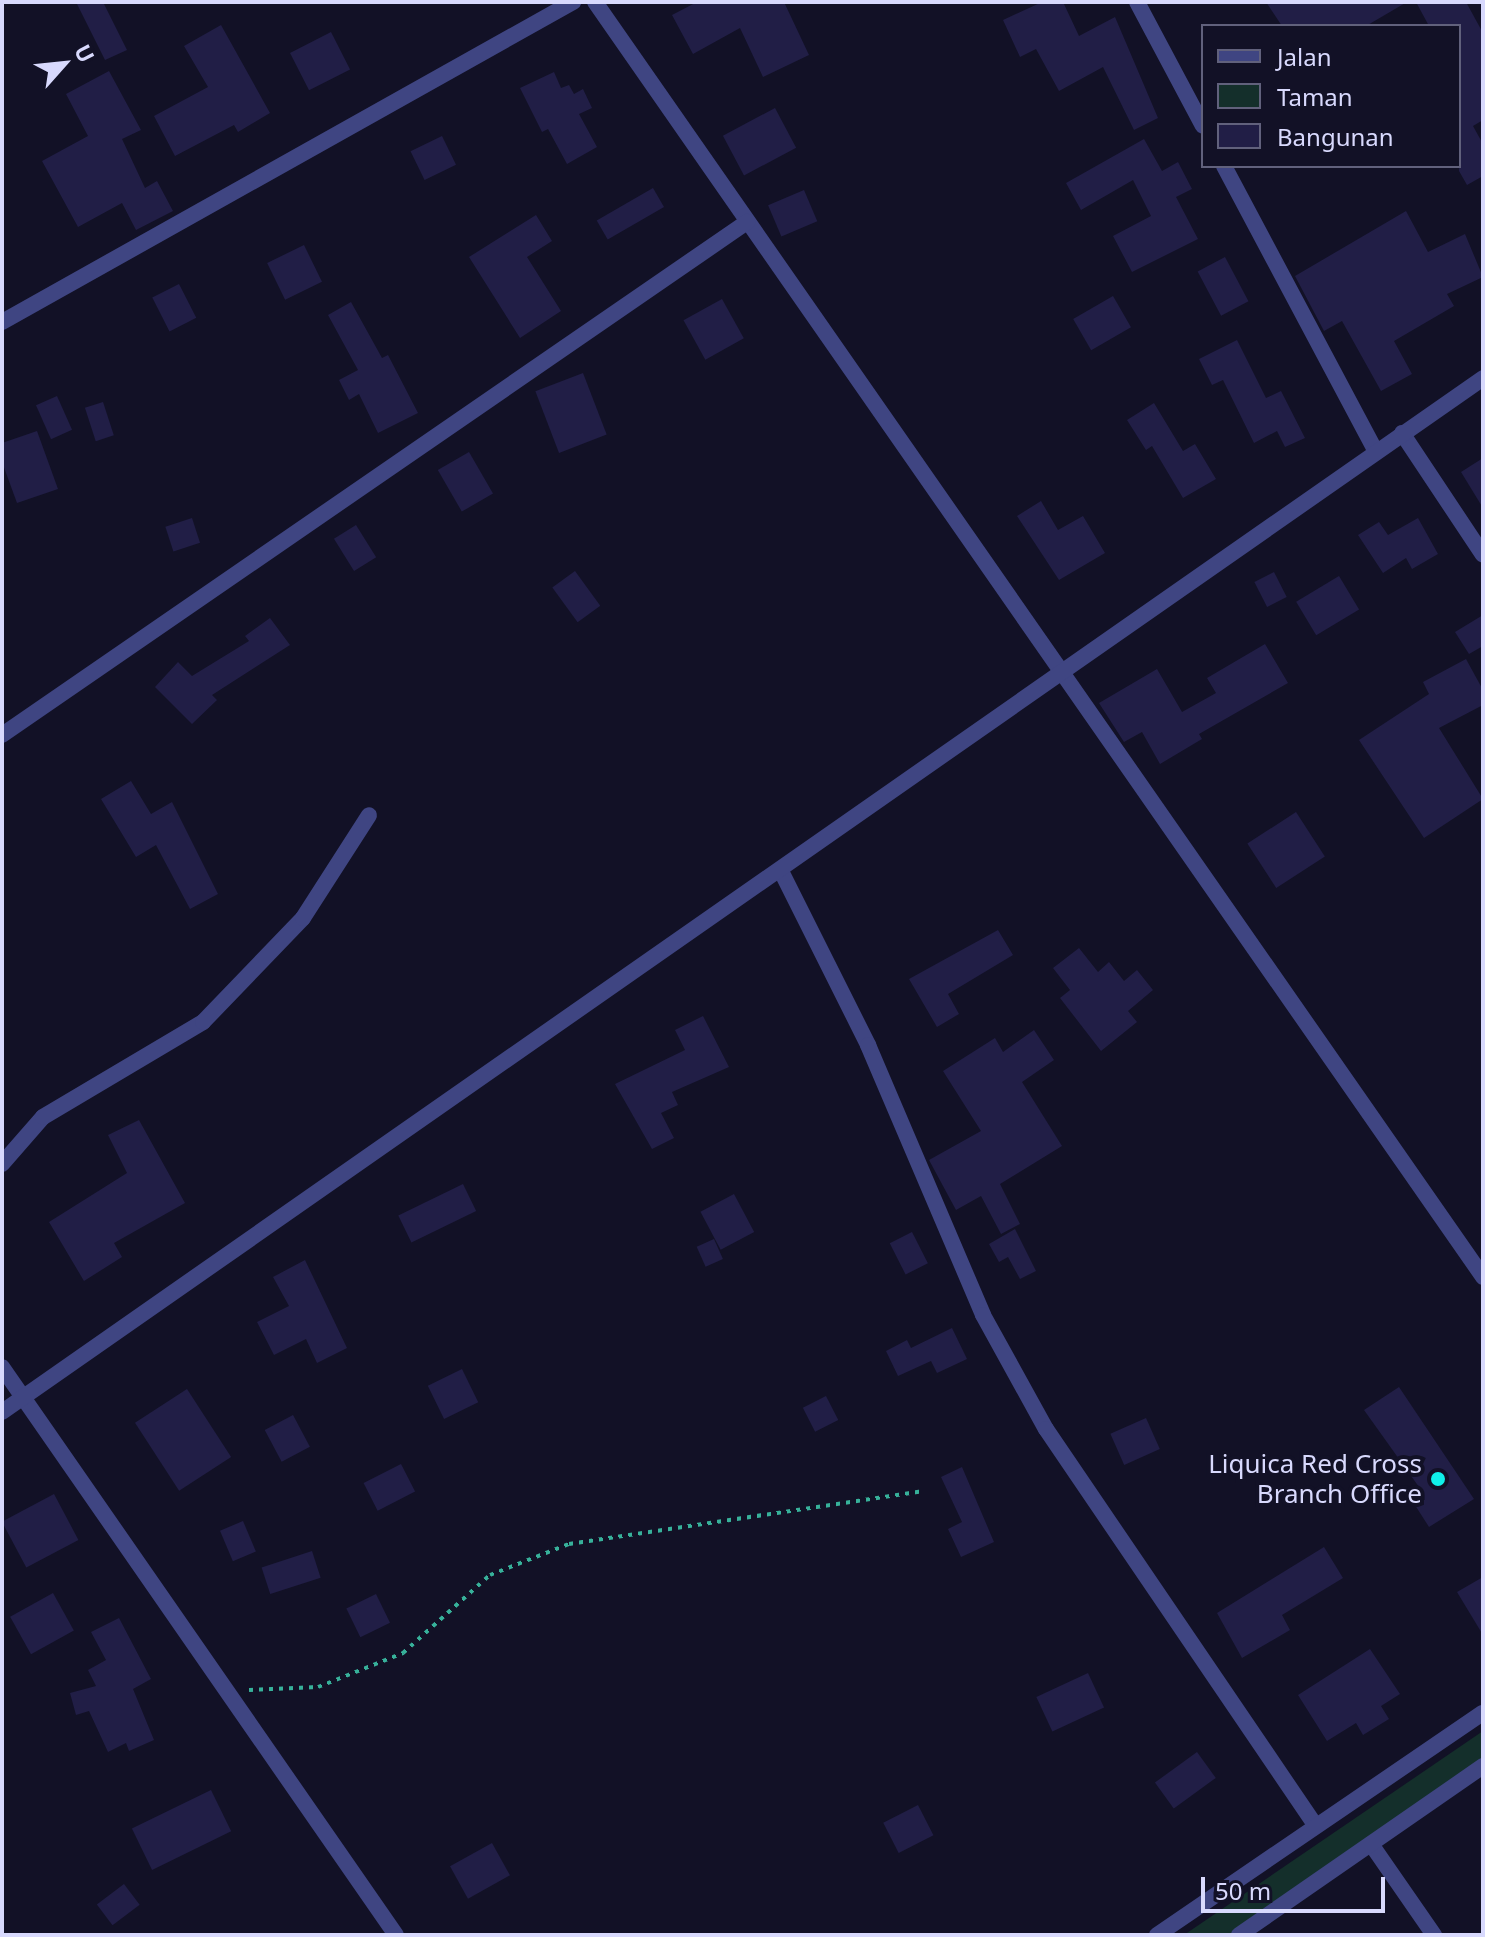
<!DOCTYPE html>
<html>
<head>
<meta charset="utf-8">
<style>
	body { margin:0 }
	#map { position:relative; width:1485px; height:1937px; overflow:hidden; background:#121126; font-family:"Noto Sans",sans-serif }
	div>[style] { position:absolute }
	.green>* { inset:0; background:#142f2b }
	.building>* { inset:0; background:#211e46; transform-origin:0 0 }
	.path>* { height:4px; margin-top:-2px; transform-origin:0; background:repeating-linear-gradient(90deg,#37b19a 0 4px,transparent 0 10px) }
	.minor>* { height:16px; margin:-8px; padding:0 8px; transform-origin:8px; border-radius:8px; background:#3f4582 }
	.dots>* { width:22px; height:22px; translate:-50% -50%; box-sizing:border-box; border:4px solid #121126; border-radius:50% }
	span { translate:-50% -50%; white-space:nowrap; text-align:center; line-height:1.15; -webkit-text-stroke:8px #121126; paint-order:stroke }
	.poi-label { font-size:26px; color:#d8d9fd }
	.right { translate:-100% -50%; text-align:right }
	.frame { position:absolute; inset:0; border:4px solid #d8d9fd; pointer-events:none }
	.legend { position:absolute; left:1201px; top:24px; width:260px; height:144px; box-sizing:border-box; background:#121126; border:2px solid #61617c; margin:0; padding:10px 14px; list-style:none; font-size:24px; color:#d8d9fd }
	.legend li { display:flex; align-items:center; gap:16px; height:40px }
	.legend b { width:40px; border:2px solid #61617c }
	.north { position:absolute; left:24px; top:24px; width:80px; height:80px; -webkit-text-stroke:6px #121126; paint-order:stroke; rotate:63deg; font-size:22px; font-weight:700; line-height:32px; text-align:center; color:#d8d9fd }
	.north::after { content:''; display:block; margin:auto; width:28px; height:36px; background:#d8d9fd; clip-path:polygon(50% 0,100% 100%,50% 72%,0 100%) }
	.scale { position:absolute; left:1201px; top:1877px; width:184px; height:36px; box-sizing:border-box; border:4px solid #d8d9fd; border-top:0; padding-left:10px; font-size:24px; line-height:28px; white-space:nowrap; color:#d8d9fd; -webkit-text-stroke:6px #121126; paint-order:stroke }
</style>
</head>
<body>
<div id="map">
	<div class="green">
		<i style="clip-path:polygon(1483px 1731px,1483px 1763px,1236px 1935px,1184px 1935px)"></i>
	</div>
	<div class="building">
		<i style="clip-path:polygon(76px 2px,103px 2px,127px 50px,105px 60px)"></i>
		<i style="clip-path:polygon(697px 2px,784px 2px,809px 55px,763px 77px,740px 28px,693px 54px,672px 15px)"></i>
		<i style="clip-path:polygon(1042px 2px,1063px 2px,1079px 36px,1115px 17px,1158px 118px,1134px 130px,1103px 67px,1059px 91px,1036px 49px,1020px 57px,1003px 20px)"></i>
		<i style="clip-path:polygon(1266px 2px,1407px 2px,1366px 26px,1282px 26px)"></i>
		<i style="clip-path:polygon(1416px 2px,1466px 2px,1483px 33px,1483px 120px,1473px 126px,1483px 144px,1483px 176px,1467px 185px,1459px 171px,1459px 26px,1429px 26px)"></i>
		<i style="clip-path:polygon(221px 25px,270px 113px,238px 132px,234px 125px,175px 156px,154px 116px,208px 87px,184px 46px)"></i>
		<i style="left:331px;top:32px;width:42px;height:46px;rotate:63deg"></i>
		<i style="clip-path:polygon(109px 71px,141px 130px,122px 139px,145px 188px,157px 181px,173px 211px,136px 230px,122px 203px,78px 227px,42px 161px,88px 136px,66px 94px)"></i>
		<i style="clip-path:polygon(554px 72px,561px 88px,569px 85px,574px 94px,583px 89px,592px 108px,579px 114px,597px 147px,567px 164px,548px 129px,542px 132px,520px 88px)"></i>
		<i style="left:775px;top:108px;width:45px;height:59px;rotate:62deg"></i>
		<i style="left:442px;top:136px;width:32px;height:35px;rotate:64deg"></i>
		<i style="clip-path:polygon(1144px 139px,1162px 171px,1178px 162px,1192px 189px,1176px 197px,1198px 239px,1132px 272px,1113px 236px,1151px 216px,1133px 180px,1081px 210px,1066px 183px)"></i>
		<i style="left:653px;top:188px;width:22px;height:65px;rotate:60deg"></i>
		<i style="left:804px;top:190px;width:34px;height:39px;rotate:67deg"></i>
		<i style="clip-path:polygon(1406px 211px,1428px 252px,1465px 234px,1483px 277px,1447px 294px,1454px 306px,1394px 341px,1412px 374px,1381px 391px,1342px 321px,1324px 331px,1295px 276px)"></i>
		<i style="clip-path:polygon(536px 215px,552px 241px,527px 257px,561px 311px,520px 338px,469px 257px)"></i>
		<i style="left:304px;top:245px;width:41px;height:41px;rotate:64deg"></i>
		<i style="left:1225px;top:257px;width:50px;height:31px;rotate:62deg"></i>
		<i style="left:179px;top:284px;width:38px;height:30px;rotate:63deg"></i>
		<i style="left:1113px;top:296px;width:36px;height:46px;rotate:60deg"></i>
		<i style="left:722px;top:299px;width:45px;height:44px;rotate:61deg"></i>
		<i style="clip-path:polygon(351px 302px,382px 358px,388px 355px,418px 413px,378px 433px,359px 394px,349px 400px,339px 380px,358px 370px,328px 315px)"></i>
		<i style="clip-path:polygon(1237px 340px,1266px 398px,1281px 391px,1305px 438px,1285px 447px,1277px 431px,1254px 443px,1223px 380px,1212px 385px,1199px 359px)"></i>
		<i style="left:583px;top:373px;width:66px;height:51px;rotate:69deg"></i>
		<i style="left:57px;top:396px;width:37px;height:23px;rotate:66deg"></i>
		<i style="left:103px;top:402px;width:35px;height:19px;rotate:72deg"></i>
		<i style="clip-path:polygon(1154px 403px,1183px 451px,1195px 444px,1216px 479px,1183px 498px,1152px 446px,1146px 450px,1127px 420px)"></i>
		<i style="clip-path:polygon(37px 431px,58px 489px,17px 503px,2px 462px,2px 443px)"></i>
		<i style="left:469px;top:452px;width:48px;height:36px;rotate:60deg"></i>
		<i style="clip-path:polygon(1483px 458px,1483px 508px,1461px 472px)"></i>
		<i style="clip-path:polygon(1041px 501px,1058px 530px,1083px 516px,1105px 553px,1059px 580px,1017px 516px)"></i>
		<i style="left:192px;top:518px;width:26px;height:28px;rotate:72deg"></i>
		<i style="clip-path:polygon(1418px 518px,1438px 554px,1412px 569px,1406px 558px,1383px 573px,1358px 535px,1379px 522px,1388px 535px)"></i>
		<i style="left:356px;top:525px;width:38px;height:26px;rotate:58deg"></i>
		<i style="left:575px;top:571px;width:43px;height:28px;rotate:54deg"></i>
		<i style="left:1274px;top:572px;width:28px;height:22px;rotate:63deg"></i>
		<i style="left:1339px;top:576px;width:39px;height:50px;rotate:59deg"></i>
		<i style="clip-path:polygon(1483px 615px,1483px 646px,1469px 654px,1455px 632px)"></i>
		<i style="clip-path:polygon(270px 618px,290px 645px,212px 695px,217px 700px,192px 724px,155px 687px,178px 662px,192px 676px,249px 641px,245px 636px)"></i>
		<i style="clip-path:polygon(1265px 644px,1288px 683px,1199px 734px,1202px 739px,1160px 764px,1142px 732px,1124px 742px,1099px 703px,1157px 669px,1182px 712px,1216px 693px,1207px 678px)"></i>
		<i style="clip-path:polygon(1466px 659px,1483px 690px,1483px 705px,1439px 728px,1483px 799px,1424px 838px,1359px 740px,1429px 694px,1423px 682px)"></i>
		<i style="clip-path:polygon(131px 781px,151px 814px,172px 802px,218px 894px,190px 909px,156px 845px,136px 857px,101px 799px)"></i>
		<i style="left:1296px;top:812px;width:53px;height:58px;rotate:57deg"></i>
		<i style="clip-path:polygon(998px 930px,1013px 955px,948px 994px,959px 1014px,937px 1027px,909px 979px)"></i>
		<i style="clip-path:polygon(1079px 948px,1098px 972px,1109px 962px,1124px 981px,1137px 970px,1153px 990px,1128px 1011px,1137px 1022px,1101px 1051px,1060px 998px,1070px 990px,1053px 968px)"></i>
		<i style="clip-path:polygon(703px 1016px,729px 1067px,672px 1092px,678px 1105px,661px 1113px,674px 1138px,652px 1149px,615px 1084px,685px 1050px,675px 1030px)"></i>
		<i style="clip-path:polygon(1034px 1030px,1054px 1060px,1022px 1082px,1062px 1146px,1000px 1184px,1020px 1224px,1001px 1234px,981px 1196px,956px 1210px,929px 1160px,981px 1131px,943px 1071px,995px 1038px,1003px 1052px)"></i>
		<i style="clip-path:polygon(139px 1120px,185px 1203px,114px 1243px,122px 1257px,84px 1281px,49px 1222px,127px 1173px,108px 1135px)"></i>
		<i style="left:463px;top:1184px;width:30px;height:72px;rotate:64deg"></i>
		<i style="left:734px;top:1194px;width:43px;height:38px;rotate:62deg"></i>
		<i style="clip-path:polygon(1015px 1229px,1036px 1271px,1020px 1279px,1008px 1257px,999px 1262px,989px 1244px)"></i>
		<i style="left:912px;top:1232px;width:35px;height:25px;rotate:63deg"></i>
		<i style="left:714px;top:1239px;width:22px;height:19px;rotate:66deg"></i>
		<i style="clip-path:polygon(305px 1260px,347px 1348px,317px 1363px,306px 1339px,274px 1355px,257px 1322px,289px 1306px,273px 1277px)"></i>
		<i style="clip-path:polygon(952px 1328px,967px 1359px,937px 1373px,931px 1361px,898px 1376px,886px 1351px,907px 1340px,911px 1348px)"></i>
		<i style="left:462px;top:1369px;width:37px;height:38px;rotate:64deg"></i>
		<i style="clip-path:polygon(1399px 1387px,1474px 1499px,1429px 1527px,1413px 1502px,1424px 1494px,1364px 1410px)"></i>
		<i style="left:187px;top:1389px;width:81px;height:62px;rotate:57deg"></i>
		<i style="left:826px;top:1396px;width:27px;height:26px;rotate:63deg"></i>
		<i style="left:293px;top:1415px;width:36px;height:32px;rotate:62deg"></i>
		<i style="left:1146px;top:1418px;width:34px;height:39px;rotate:66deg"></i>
		<i style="left:401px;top:1464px;width:31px;height:42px;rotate:63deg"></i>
		<i style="clip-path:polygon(962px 1467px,994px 1542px,961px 1557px,948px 1529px,962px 1522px,941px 1477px)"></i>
		<i style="left:54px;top:1494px;width:52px;height:59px;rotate:62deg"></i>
		<i style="left:243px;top:1521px;width:33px;height:25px;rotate:67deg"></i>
		<i style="clip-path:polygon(1324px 1547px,1343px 1578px,1282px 1615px,1290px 1630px,1242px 1658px,1217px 1613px)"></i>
		<i style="left:312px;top:1551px;width:28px;height:53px;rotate:72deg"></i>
		<i style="clip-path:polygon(1483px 1577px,1483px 1635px,1457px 1592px)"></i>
		<i style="left:53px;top:1593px;width:43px;height:49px;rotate:61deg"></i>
		<i style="left:376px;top:1594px;width:32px;height:33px;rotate:64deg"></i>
		<i style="clip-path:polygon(119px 1618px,151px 1679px,133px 1689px,154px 1740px,129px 1751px,126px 1743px,108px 1752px,89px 1711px,76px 1715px,70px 1693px,96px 1686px,88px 1670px,106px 1660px,91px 1632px)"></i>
		<i style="clip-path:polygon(1370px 1649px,1400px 1694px,1381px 1706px,1389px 1719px,1363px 1735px,1356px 1723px,1327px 1741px,1298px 1695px)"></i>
		<i style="left:1088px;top:1673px;width:38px;height:57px;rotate:65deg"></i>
		<i style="left:1197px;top:1752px;width:32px;height:52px;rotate:54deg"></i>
		<i style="left:211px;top:1790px;width:46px;height:88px;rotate:64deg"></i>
		<i style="left:918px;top:1805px;width:34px;height:39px;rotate:63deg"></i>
		<i style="left:492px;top:1843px;width:37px;height:48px;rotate:61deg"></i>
		<i style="left:124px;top:1884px;width:26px;height:34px;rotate:53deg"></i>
	</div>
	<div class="path">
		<i style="left:249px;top:1690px;width:69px;rotate:-2.5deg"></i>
		<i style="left:318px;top:1687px;width:92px;rotate:-21.8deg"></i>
		<i style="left:403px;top:1653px;width:117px;rotate:-41.9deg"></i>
		<i style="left:490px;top:1575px;width:85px;rotate:-21.4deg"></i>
		<i style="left:569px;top:1544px;width:357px;rotate:-8.5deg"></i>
	</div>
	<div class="minor">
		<i style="left:595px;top:2px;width:1554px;rotate:55.14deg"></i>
		<i style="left:1137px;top:2px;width:140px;rotate:62deg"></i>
		<i style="left:1224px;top:166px;width:324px;rotate:62deg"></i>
		<i style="left:2px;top:322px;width:655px;rotate:-29.27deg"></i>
		<i style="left:1402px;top:433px;width:146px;rotate:56.4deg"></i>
		<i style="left:2px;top:735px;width:905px;rotate:-34.55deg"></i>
		<i style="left:781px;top:871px;width:195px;rotate:63.4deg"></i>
		<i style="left:868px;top:1045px;width:293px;rotate:66.9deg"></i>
		<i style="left:983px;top:1315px;width:130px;rotate:61.1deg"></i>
		<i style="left:1046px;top:1429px;width:477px;rotate:55.8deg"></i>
		<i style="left:2px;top:1164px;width:62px;rotate:-48.9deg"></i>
		<i style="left:43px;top:1117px;width:186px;rotate:-30.7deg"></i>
		<i style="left:203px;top:1022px;width:144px;rotate:-46.1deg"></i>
		<i style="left:303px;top:918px;width:122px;rotate:-57.3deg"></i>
		<i style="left:2px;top:1367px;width:691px;rotate:55.25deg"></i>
		<i style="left:2px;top:1412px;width:1806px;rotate:-34.92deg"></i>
		<i style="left:1371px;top:1844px;width:111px;rotate:55.3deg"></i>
		<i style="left:1157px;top:1935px;width:394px;rotate:-34.3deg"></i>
		<i style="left:1239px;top:1935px;width:297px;rotate:-34.7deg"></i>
	</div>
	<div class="dots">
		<i style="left:1438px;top:1479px;background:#10f0ea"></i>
	</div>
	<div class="poi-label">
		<span class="right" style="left:1422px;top:1479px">Liquica Red Cross<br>Branch Office</span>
	</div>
	<div class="frame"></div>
	<ul class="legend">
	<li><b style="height:10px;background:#3f4582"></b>Jalan</li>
	<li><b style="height:22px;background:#142f2b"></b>Taman</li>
	<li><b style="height:22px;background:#211e46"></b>Bangunan</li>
	</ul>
	<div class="north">U</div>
	<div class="scale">50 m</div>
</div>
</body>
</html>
